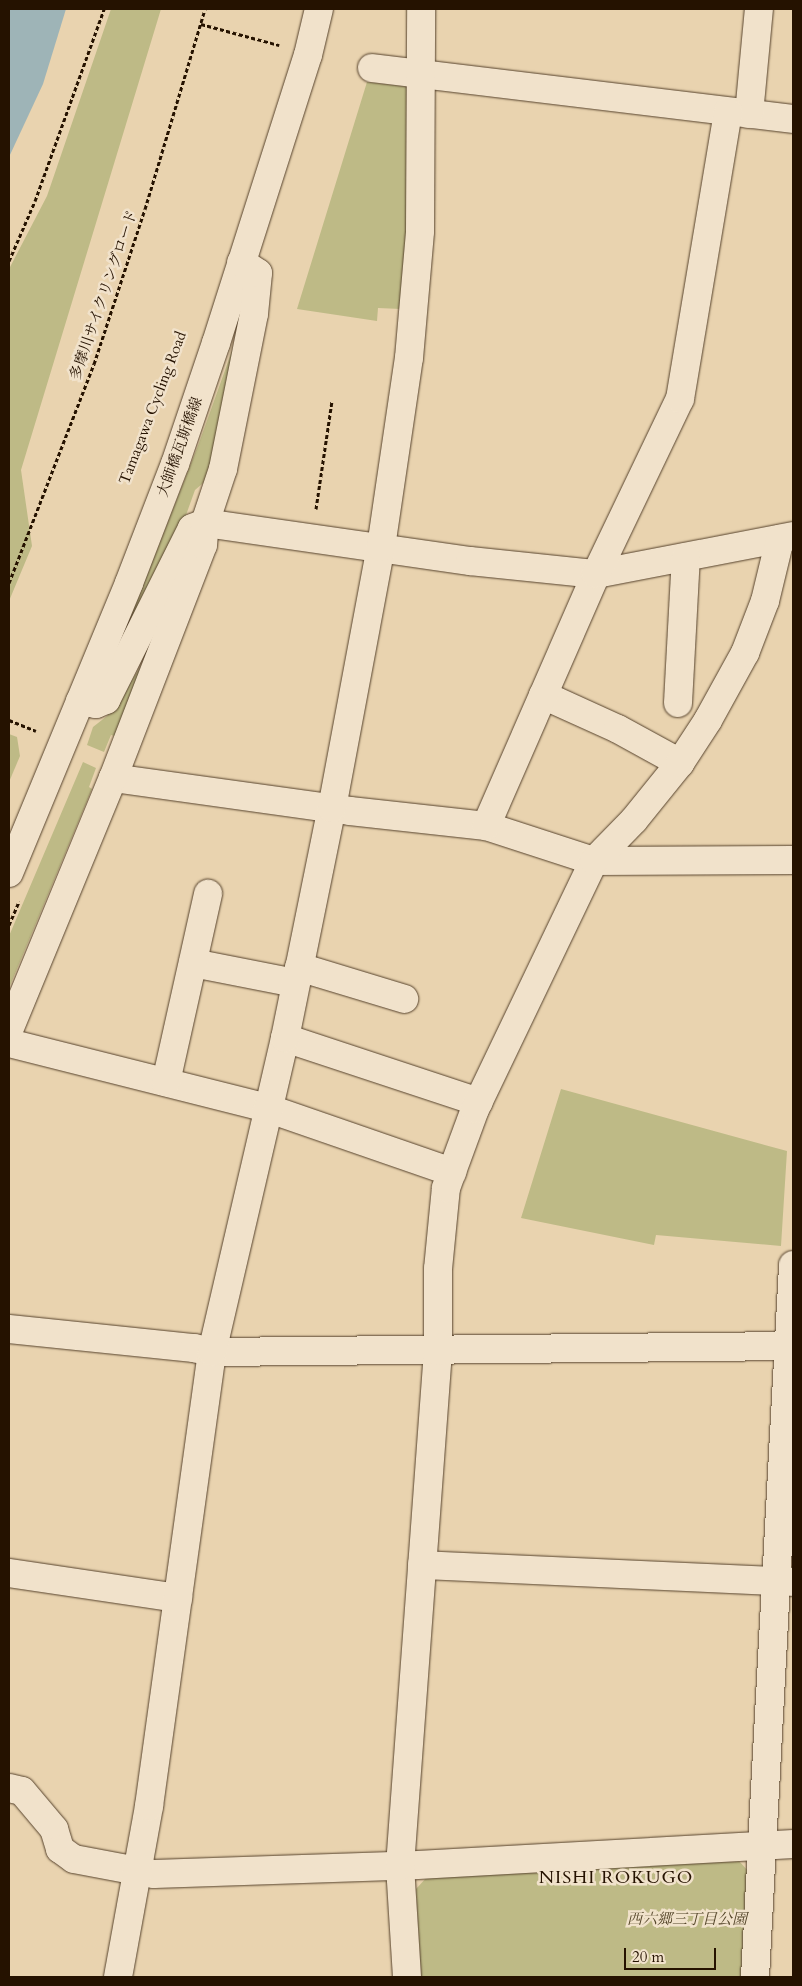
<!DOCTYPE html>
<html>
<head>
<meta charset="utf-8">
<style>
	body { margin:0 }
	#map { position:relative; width:802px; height:1986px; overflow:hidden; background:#e9d3af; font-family:Cardo,"Noto Serif JP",serif }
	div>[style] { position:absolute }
	.green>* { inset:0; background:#beba86 }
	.water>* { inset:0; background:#9eb4b7 }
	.path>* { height:3px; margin-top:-1.5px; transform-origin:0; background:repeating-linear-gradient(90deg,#251200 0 4px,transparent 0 6.5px) }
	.roads { filter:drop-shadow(0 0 1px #56422c) drop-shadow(0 0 1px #56422c) }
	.minor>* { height:28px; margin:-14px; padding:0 14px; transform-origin:14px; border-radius:14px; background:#f1e2cb }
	span { translate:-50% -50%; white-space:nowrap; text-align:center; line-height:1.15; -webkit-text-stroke:5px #f1e2cb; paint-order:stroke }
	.street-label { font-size:15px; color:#251200 }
	.park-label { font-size:15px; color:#534428; font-style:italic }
	.quarter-label { font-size:18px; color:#251200; letter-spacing:1px }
	.frame { position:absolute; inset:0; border:10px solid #251200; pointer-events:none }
	.scale { position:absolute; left:624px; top:1948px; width:92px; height:22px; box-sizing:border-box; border:2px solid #251200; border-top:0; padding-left:6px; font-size:15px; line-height:18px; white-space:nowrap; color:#251200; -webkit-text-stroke:4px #f1e2cb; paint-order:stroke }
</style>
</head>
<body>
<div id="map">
	<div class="green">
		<i style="clip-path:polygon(111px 9px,161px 9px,21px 470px,32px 546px,9px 601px,9px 269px,47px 196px)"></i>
		<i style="clip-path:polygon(367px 82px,410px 87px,409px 211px,401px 309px,378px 308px,377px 321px,297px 309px)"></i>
		<i style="clip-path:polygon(234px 345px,209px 478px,195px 490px,177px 540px,105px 682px,199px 443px)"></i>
		<i style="clip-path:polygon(142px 665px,118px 737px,111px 735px,104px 752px,87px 745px,93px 727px,107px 716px)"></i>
		<i style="clip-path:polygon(9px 734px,17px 737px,20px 756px,9px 782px)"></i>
		<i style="clip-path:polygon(83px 762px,96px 768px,89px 787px,92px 789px,9px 988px,9px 936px)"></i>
		<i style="clip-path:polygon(561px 1089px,787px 1151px,781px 1246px,656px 1235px,654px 1245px,521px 1218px)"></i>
		<i style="clip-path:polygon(739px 1861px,749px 1872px,741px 1977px,421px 1977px,416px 1889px,427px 1877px)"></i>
	</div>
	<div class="water">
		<i style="clip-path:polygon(9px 9px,66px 9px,43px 84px,9px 157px)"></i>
	</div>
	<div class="path">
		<i style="left:201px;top:24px;width:81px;rotate:15.1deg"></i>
		<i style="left:9px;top:261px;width:65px;rotate:-66.6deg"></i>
		<i style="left:35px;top:201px;width:204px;rotate:-70.2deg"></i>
		<i style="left:316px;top:509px;width:110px;rotate:-81.6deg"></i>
		<i style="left:9px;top:583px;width:235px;rotate:-68.8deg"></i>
		<i style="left:94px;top:364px;width:163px;rotate:-71.8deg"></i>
		<i style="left:145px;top:209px;width:209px;rotate:-73.3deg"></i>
		<i style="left:9px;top:720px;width:29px;rotate:22deg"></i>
		<i style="left:9px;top:925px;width:26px;rotate:-67deg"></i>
	</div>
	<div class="roads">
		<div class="minor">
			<i style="left:372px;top:68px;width:424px;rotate:6.9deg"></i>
			<i style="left:749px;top:114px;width:105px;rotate:-84.6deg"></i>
			<i style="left:543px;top:695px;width:82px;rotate:24.4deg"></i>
			<i style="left:618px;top:729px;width:71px;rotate:28.7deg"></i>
			<i style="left:80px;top:701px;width:16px;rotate:11deg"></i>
			<i style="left:96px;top:704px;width:11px;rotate:-22deg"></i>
			<i style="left:106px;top:700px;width:192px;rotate:-63.4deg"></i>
			<i style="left:192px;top:528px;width:14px;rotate:-21deg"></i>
			<i style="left:205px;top:523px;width:268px;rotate:8.2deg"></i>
			<i style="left:470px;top:561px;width:127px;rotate:5.9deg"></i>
			<i style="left:596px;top:574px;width:201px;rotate:-10.9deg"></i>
			<i style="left:678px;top:703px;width:146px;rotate:-86.9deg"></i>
			<i style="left:113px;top:778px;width:239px;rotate:7.9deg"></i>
			<i style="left:350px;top:811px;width:137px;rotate:6.3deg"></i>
			<i style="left:486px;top:826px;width:114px;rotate:18deg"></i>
			<i style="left:594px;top:861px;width:199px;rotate:-0.3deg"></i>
			<i style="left:486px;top:826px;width:275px;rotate:-66.4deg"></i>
			<i style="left:596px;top:574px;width:194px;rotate:-64.4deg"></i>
			<i style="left:680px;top:399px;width:291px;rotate:-80.5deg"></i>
			<i style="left:9px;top:873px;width:314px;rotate:-67.5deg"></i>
			<i style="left:129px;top:583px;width:128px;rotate:-68.9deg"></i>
			<i style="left:175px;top:464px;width:128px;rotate:-71.3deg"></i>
			<i style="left:216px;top:343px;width:302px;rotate:-72.3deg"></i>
			<i style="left:308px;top:55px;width:47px;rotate:-76.6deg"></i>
			<i style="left:193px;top:963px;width:104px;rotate:11.1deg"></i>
			<i style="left:299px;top:967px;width:110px;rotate:16.9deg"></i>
			<i style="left:9px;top:1030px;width:273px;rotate:-67.6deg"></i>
			<i style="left:113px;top:778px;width:250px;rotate:-68.9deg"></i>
			<i style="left:203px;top:545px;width:22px;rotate:-85deg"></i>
			<i style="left:205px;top:523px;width:57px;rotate:-71.6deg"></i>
			<i style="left:223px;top:469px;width:158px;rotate:-78.7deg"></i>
			<i style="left:254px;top:314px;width:41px;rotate:-84.4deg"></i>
			<i style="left:258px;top:273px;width:20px;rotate:-147deg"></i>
			<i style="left:285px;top:1038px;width:204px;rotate:18.3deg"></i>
			<i style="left:9px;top:1043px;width:266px;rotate:14.1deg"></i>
			<i style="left:267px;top:1108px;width:196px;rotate:19.1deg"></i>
			<i style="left:166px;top:1082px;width:193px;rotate:-77.4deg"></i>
			<i style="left:9px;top:1329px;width:186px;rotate:5.9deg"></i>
			<i style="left:194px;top:1348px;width:18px;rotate:13deg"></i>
			<i style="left:212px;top:1352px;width:581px;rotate:-0.59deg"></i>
			<i style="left:422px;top:1565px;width:371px;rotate:2.6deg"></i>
			<i style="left:9px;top:1573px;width:171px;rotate:8.4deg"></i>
			<i style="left:9px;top:1788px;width:13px;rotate:13deg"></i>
			<i style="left:22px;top:1791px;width:50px;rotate:49.9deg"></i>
			<i style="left:54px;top:1829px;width:21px;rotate:73deg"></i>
			<i style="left:60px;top:1849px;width:17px;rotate:36deg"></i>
			<i style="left:74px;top:1859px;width:81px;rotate:10.6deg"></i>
			<i style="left:154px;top:1874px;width:246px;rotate:-1.9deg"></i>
			<i style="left:400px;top:1866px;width:394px;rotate:-3.2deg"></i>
			<i style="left:118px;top:1977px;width:174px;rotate:-79.7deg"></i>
			<i style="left:149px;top:1806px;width:458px;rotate:-82.1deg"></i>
			<i style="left:212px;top:1352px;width:322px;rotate:-76.9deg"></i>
			<i style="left:285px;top:1038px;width:235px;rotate:-78.5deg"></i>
			<i style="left:332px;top:808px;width:266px;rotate:-79.4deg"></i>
			<i style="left:381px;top:547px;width:191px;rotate:-81.6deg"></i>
			<i style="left:409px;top:358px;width:127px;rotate:-85deg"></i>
			<i style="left:420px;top:231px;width:222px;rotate:-89.7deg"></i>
			<i style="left:407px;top:1977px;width:111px;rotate:-93.6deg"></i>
			<i style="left:400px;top:1866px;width:516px;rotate:-85.78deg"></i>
			<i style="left:438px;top:1351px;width:82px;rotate:-90deg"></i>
			<i style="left:438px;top:1269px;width:81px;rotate:-84.4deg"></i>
			<i style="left:446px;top:1188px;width:84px;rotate:-69.8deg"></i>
			<i style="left:475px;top:1109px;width:275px;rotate:-64.4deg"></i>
			<i style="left:594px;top:861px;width:57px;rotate:-45.7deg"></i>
			<i style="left:634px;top:820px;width:73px;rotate:-51.1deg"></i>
			<i style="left:680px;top:763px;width:51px;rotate:-56.9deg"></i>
			<i style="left:708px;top:720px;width:77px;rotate:-61.1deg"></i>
			<i style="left:745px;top:653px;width:56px;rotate:-69deg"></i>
			<i style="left:765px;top:601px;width:64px;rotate:-76.4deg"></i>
			<i style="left:755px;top:1977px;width:713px;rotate:-86.94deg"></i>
		</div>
	</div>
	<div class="street-label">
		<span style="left:104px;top:295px;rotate:-71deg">多摩川サイクリングロード</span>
		<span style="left:153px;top:408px;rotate:-69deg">Tamagawa Cycling Road</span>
		<span style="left:180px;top:447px;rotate:-70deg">大師橋瓦斯橋線</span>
	</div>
	<div class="park-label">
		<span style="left:687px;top:1920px">西六郷三丁目公園</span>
	</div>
	<div class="quarter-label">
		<span style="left:616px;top:1878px">NISHI ROKUGO</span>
	</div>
	<div class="frame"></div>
	<div class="scale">20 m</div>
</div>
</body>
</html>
